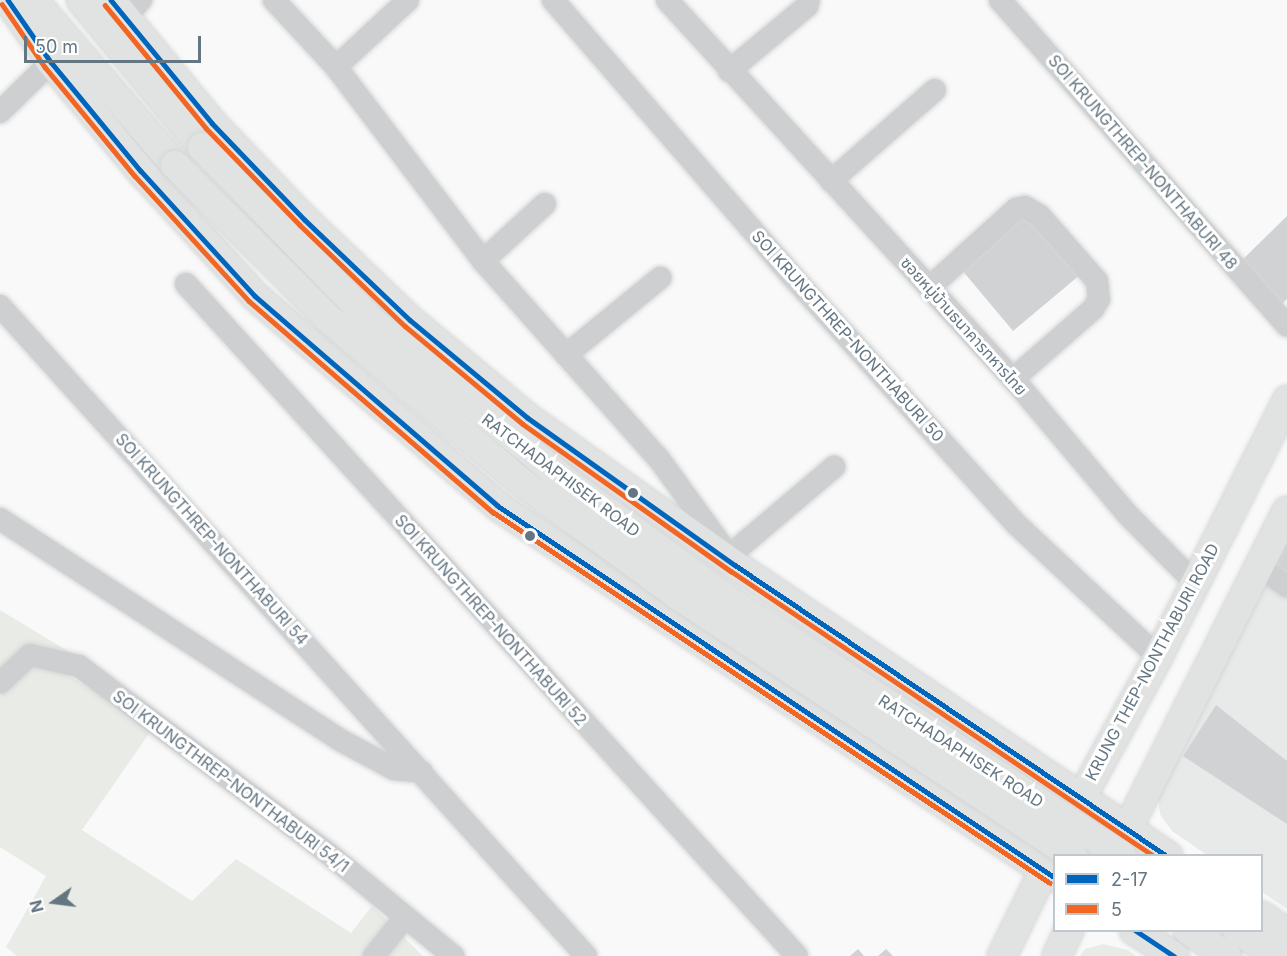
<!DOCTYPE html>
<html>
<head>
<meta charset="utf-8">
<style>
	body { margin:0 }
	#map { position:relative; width:1287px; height:956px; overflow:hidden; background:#f9f9f9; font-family:Inter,"Noto Sans Thai",sans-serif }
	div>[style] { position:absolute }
	.built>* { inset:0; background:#e8e9e9 }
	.green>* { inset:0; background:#e8ebe6 }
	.building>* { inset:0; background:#d0d2d3; transform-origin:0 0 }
	.roads { filter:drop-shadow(0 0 2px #d5d6d7) drop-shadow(0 0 2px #d5d6d7) }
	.minor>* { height:22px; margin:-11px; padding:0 11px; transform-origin:11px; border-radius:11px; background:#cecfd0 }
	.major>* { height:28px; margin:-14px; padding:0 14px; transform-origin:14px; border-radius:14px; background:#e1e2e2 }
	.bridges { filter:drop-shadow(0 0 2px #d5d6d7) drop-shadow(0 0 2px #d5d6d7) }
	.major-bridge>* { height:28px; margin:-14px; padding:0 14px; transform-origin:14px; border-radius:14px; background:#e1e2e2 }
	.bus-1>* { height:4.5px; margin:-2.25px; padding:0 2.25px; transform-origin:2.25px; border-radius:2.25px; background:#0065bd }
	.bus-2>* { height:4.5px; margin:-2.25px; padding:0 2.25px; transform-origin:2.25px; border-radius:2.25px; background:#f26522 }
	.dots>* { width:16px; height:16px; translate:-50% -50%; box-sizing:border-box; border:3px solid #fff; border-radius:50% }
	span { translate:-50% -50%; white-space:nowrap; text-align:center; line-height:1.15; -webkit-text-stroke:6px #fff; paint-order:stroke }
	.street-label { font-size:16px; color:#657683 }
	.legend { position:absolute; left:1053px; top:854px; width:210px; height:78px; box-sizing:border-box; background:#fff; border:2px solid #c1c8cd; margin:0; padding:8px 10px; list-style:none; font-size:18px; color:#657683 }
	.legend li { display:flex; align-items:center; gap:12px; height:30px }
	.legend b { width:30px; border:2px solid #c1c8cd }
	.north { position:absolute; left:24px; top:872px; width:60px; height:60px; -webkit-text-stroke:4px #fff; paint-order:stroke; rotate:256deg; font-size:16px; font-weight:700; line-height:24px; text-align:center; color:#657683 }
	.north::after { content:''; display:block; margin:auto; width:21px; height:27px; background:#657683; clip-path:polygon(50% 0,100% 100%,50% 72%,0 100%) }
	.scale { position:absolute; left:24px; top:36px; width:177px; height:27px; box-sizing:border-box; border:3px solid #657683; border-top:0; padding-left:8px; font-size:18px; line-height:21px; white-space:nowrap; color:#657683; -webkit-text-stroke:4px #fff; paint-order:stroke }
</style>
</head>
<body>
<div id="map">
	<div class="built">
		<i style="clip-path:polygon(1287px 536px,1287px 909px,1262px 892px,1262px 856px,1207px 855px,1172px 831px,1160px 814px,1157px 792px)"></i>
	</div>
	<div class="green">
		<i style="clip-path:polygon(0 610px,71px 653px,31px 644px,0 669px)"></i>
		<i style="clip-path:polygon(50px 664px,153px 728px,82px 830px,192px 901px,236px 859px,351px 933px,372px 906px,423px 956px,17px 956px,6px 947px,46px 876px,0 847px,0 697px,28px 670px)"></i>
		<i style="clip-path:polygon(1103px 944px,1128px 950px,1136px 956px,1080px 956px,1085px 949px)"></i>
	</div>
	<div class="building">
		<i style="left:1023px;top:209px;width:87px;height:86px;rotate:50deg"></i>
		<i style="clip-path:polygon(1287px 216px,1287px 299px,1278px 308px,1237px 265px)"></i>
		<i style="clip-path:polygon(1287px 528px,1287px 572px,1270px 562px)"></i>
		<i style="clip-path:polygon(1216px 705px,1287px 761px,1287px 824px,1183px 756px)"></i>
		<i style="clip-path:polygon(858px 949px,864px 956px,850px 956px)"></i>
		<i style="clip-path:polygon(886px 949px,893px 956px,878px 956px)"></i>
	</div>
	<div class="roads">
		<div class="minor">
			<i style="left:274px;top:0;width:91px;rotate:47.2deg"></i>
			<i style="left:336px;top:67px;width:243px;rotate:52.8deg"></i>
			<i style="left:483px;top:261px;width:265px;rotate:48.4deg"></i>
			<i style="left:659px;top:459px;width:116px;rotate:54.1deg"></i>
			<i style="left:553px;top:0;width:365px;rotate:49.1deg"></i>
			<i style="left:792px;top:276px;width:333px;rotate:47.9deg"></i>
			<i style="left:1015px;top:523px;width:196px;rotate:43.1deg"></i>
			<i style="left:667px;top:0;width:525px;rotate:47.62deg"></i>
			<i style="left:1021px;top:388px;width:166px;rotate:49.9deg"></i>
			<i style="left:1128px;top:515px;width:95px;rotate:45.4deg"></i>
			<i style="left:1000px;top:0;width:434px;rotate:48.6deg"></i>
			<i style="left:124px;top:18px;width:25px;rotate:-47deg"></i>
			<i style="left:336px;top:67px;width:98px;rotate:-42.9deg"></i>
			<i style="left:729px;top:71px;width:102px;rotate:-39.8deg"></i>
			<i style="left:807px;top:6px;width:6px;rotate:-72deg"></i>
			<i style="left:0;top:112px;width:71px;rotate:-44.4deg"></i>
			<i style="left:831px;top:181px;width:138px;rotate:-41.2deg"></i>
			<i style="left:483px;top:261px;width:84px;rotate:-42.6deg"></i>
			<i style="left:186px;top:284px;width:908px;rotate:47.72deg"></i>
			<i style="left:930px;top:287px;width:116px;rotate:-42.2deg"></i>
			<i style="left:1016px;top:209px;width:9px;rotate:-13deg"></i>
			<i style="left:1025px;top:207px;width:17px;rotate:31deg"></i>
			<i style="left:1040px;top:216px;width:86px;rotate:48.8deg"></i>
			<i style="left:1097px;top:281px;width:18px;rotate:84deg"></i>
			<i style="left:1099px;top:299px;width:12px;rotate:121deg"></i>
			<i style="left:1093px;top:309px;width:106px;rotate:138.8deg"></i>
			<i style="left:0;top:306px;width:875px;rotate:47.96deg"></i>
			<i style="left:566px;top:355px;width:122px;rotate:-39.3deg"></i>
			<i style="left:0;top:519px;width:408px;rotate:33deg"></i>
			<i style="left:342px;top:741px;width:59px;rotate:28.3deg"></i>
			<i style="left:394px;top:769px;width:28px;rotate:6deg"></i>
			<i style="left:729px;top:556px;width:138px;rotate:-40.3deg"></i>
			<i style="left:1258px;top:566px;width:35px;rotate:35deg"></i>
			<i style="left:0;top:683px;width:41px;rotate:-43deg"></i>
			<i style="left:30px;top:655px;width:50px;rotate:12.7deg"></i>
			<i style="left:79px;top:666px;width:313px;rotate:36.9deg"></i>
			<i style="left:329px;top:854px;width:161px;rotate:39.4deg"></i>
			<i style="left:374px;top:956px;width:50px;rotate:-51.5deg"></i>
		</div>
		<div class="major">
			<i style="left:8px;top:0;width:75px;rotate:55.3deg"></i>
			<i style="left:51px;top:62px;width:141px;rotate:50.5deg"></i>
			<i style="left:141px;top:171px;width:169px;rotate:47.6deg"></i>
			<i style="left:255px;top:296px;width:321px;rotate:40.8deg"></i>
			<i style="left:498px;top:506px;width:668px;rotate:33.71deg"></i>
			<i style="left:33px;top:0;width:218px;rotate:49.3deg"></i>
			<i style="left:81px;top:0;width:190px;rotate:50.5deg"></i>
			<i style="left:111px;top:0;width:159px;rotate:50.6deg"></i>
			<i style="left:212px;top:123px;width:134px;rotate:46.2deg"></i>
			<i style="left:305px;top:220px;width:145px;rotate:43.6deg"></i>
			<i style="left:410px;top:320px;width:153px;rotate:39.7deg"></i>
			<i style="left:528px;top:418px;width:254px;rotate:35.4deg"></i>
			<i style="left:735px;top:565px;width:522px;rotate:33.9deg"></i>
			<i style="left:1073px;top:813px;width:178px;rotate:-61.4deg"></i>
			<i style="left:1158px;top:657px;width:288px;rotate:-63.3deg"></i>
			<i style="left:1119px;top:846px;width:375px;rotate:-63.4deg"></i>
			<i style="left:1262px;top:916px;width:30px;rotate:34deg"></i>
			<i style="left:1134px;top:930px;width:48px;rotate:33deg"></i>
			<i style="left:1188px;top:930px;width:47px;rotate:33.7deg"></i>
			<i style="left:1237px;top:930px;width:48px;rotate:33deg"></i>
			<i style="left:1002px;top:956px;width:114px;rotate:-63.9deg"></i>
			<i style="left:1057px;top:956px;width:29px;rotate:-65deg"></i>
		</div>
	</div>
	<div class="bridges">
		<div class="major-bridge">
			<i style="left:202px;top:147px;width:243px;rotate:45.7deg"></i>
			<i style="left:372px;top:321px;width:258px;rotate:39.5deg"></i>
			<i style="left:571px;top:485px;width:204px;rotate:36deg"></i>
			<i style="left:736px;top:605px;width:460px;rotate:33deg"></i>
			<i style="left:175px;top:165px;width:218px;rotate:45deg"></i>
			<i style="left:329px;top:319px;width:250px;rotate:40.3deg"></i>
			<i style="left:520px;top:481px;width:196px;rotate:35.9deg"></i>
			<i style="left:679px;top:596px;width:473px;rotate:33.4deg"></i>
		</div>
	</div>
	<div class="bus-1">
		<i style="left:8px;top:0;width:75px;rotate:55.3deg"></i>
		<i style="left:51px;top:62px;width:141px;rotate:50.5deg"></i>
		<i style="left:141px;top:171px;width:169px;rotate:47.6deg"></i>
		<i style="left:255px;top:296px;width:321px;rotate:40.8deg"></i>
		<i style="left:498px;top:506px;width:668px;rotate:33.71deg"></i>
		<i style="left:111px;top:0;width:159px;rotate:50.6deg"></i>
		<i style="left:212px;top:123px;width:134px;rotate:46.2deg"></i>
		<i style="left:305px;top:220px;width:145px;rotate:43.6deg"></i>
		<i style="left:410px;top:320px;width:153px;rotate:39.7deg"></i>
		<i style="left:528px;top:418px;width:254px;rotate:35.4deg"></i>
		<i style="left:735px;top:565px;width:521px;rotate:33.96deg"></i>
		<i style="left:1135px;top:930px;width:47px;rotate:33.7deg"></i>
	</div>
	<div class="bus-2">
		<i style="left:2px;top:4px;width:76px;rotate:55.7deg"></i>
		<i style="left:45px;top:67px;width:141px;rotate:50.5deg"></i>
		<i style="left:135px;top:176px;width:169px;rotate:47.6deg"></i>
		<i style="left:249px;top:301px;width:323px;rotate:40.9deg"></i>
		<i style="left:493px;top:512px;width:669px;rotate:33.67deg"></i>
		<i style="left:105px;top:5px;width:159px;rotate:50.6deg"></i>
		<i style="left:206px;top:128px;width:135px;rotate:45.9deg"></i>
		<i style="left:300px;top:225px;width:146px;rotate:43.9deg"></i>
		<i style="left:405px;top:326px;width:153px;rotate:39.7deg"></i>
		<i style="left:523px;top:424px;width:255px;rotate:35.3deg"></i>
		<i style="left:731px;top:571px;width:510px;rotate:33.97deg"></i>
	</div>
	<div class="dots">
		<i style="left:633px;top:493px;background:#657683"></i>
		<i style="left:530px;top:536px;background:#657683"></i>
	</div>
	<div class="street-label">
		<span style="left:1143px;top:162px;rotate:49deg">SOI KRUNGTHREP-NONTHABURI 48</span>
		<span style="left:964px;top:326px;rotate:48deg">ซอยหมู่บ้านธนาคารทหารไทย</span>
		<span style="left:848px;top:336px;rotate:48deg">SOI KRUNGTHREP-NONTHABURI 50</span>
		<span style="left:561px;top:475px;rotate:37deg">RATCHADAPHISEK ROAD</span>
		<span style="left:212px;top:539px;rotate:48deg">SOI KRUNGTHREP-NONTHABURI 54</span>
		<span style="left:491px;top:620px;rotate:48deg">SOI KRUNGTHREP-NONTHABURI 52</span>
		<span style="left:1152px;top:662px;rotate:-62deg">KRUNG THEP-NONTHABURI ROAD</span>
		<span style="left:961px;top:751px;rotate:33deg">RATCHADAPHISEK ROAD</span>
		<span style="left:231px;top:781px;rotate:37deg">SOI KRUNGTHREP-NONTHABURI 54/1</span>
	</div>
	<ul class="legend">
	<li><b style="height:8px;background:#0065bd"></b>2-17</li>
	<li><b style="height:8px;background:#f26522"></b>5</li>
	</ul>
	<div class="north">N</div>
	<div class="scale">50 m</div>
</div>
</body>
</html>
